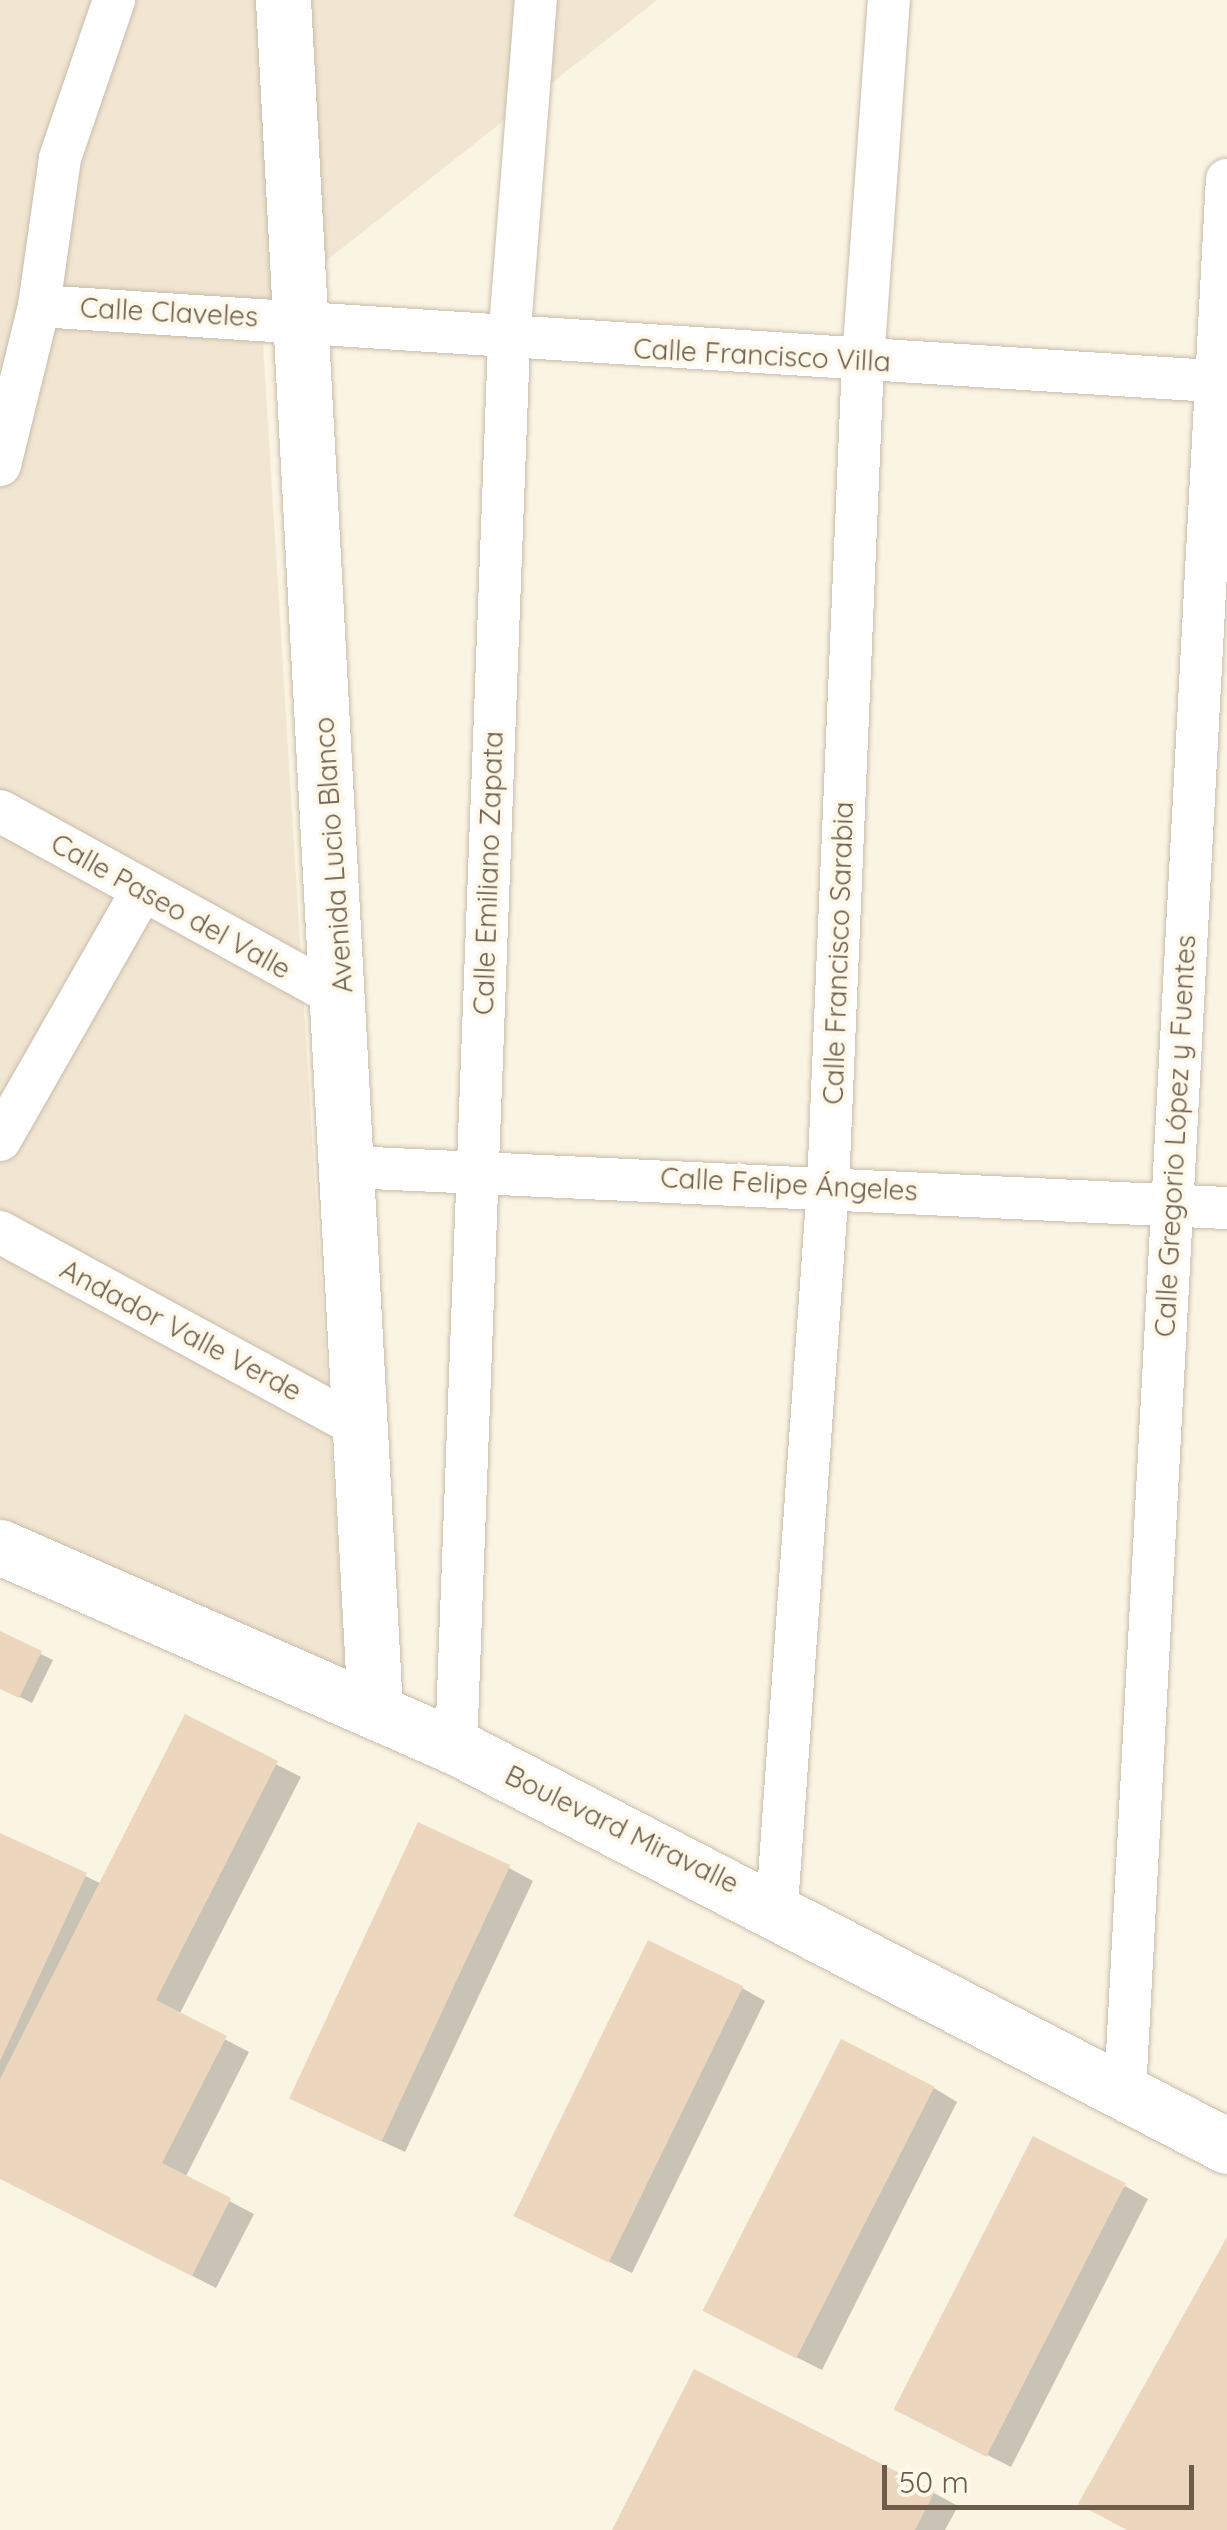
<!DOCTYPE html>
<html>
<head>
<meta charset="utf-8">
<style>
	body { margin:0 }
	#map { position:relative; width:1227px; height:2530px; overflow:hidden; background:#faf4e3; font-family:Quicksand,sans-serif }
	div>[style] { position:absolute }
	.residential>* { inset:0; background:#f1e6d2 }
	.shadow>* { inset:0; background:#0003 }
	.building>* { inset:0; background:#edd6be; transform-origin:0 0 }
	.roads { filter:drop-shadow(0 0 2px #c9bcab) drop-shadow(0 0 2px #c9bcab) }
	.street>* { height:42px; margin:-21px; padding:0 21px; transform-origin:21px; border-radius:21px; background:#fff }
	.secondary>* { height:55px; margin:-27.5px; padding:0 27.5px; transform-origin:27.5px; border-radius:27.5px; background:#fff }
	span { translate:-50% -50%; white-space:nowrap; text-align:center; line-height:1.15; -webkit-text-stroke:8px #fdf8e9; paint-order:stroke }
	.street-label { font-size:28px; color:#6f5d4c }
	.scale { position:absolute; left:882px; top:2465px; width:312px; height:45px; box-sizing:border-box; border:5px solid #6f5d4c; border-top:0; padding-left:12px; font-size:30px; line-height:35px; white-space:nowrap; color:#6f5d4c; -webkit-text-stroke:8px #fdf8e9; paint-order:stroke }
</style>
</head>
<body>
<div id="map">
	<div class="residential">
		<i style="clip-path:polygon(0 0,657px 0,261px 312px,346px 1685px,0 1518px)"></i>
	</div>
	<div class="shadow">
		<i style="clip-path:polygon(0 1634px,53px 1660px,32px 1703px,0 1687px)"></i>
		<i style="clip-path:polygon(186px 1718px,301px 1777px,179px 2015px,249px 2052px,185px 2178px,254px 2214px,216px 2288px,0 2178px,0 1836px,102px 1884px)"></i>
		<i style="clip-path:polygon(509px 1868px,533px 1881px,405px 2152px,315px 2110px)"></i>
		<i style="clip-path:polygon(742px 1988px,765px 2001px,632px 2273px,540px 2228px)"></i>
		<i style="clip-path:polygon(934px 2088px,957px 2102px,822px 2370px,730px 2324px)"></i>
		<i style="clip-path:polygon(1125px 2186px,1148px 2199px,1011px 2467px,920px 2421px)"></i>
		<i style="clip-path:polygon(934px 2493px,958px 2506px,945px 2530px,615px 2530px)"></i>
	</div>
	<div class="building">
		<i style="clip-path:polygon(0 1631px,42px 1651px,19px 1698px,0 1689px)"></i>
		<i style="clip-path:polygon(185px 1714px,278px 1761px,156px 2000px,227px 2036px,162px 2163px,231px 2198px,192px 2276px,0 2179px,0 2079px)"></i>
		<i style="left:418px;top:1822px;width:102px;height:305px;rotate:25deg"></i>
		<i style="clip-path:polygon(0 1833px,87px 1873px,0 2061px)"></i>
		<i style="left:648px;top:1940px;width:106px;height:307px;rotate:26deg"></i>
		<i style="left:841px;top:2039px;width:105px;height:305px;rotate:27deg"></i>
		<i style="left:1033px;top:2136px;width:104px;height:307px;rotate:27deg"></i>
		<i style="clip-path:polygon(1227px 2237px,1227px 2530px,1127px 2530px,1078px 2504px)"></i>
		<i style="clip-path:polygon(694px 2369px,935px 2491px,915px 2530px,612px 2530px)"></i>
	</div>
	<div class="roads">
		<div class="street">
			<i style="left:39px;top:306px;width:1190px;rotate:3.66deg"></i>
			<i style="left:0;top:465px;width:164px;rotate:-76.2deg"></i>
			<i style="left:39px;top:306px;width:149px;rotate:-81.9deg"></i>
			<i style="left:60px;top:158px;width:167px;rotate:-71.1deg"></i>
			<i style="left:0;top:811px;width:390px;rotate:28.8deg"></i>
			<i style="left:0;top:1140px;width:287px;rotate:-60.3deg"></i>
			<i style="left:350px;top:1167px;width:878px;rotate:2.68deg"></i>
			<i style="left:0;top:1232px;width:413px;rotate:28.5deg"></i>
			<i style="left:456px;top:1747px;width:1407px;rotate:-87.84deg"></i>
			<i style="left:509px;top:341px;width:342px;rotate:-85.5deg"></i>
			<i style="left:777px;top:1906px;width:722px;rotate:-85.95deg"></i>
			<i style="left:828px;top:1186px;width:826px;rotate:-87.57deg"></i>
			<i style="left:863px;top:361px;width:362px;rotate:-85.9deg"></i>
			<i style="left:1125px;top:2092px;width:1915px;rotate:-86.95deg"></i>
		</div>
		<div class="secondary">
			<i style="left:283px;top:0;width:1712px;rotate:86.92deg"></i>
			<i style="left:0;top:1547px;width:498px;rotate:23.7deg"></i>
			<i style="left:456px;top:1747px;width:868px;rotate:27.36deg"></i>
		</div>
	</div>
	<div class="street-label">
		<span style="left:169px;top:312px;rotate:3deg">Calle Claveles</span>
		<span style="left:762px;top:355px;rotate:3deg">Calle Francisco Villa</span>
		<span style="left:333px;top:855px;rotate:-94deg">Avenida Lucio Blanco</span>
		<span style="left:488px;top:873px;rotate:-88deg">Calle Emiliano Zapata</span>
		<span style="left:171px;top:906px;rotate:29deg">Calle Paseo del Valle</span>
		<span style="left:838px;top:953px;rotate:-88deg">Calle Francisco Sarabia</span>
		<span style="left:1175px;top:1136px;rotate:-87deg">Calle Gregorio López y Fuentes</span>
		<span style="left:789px;top:1184px;rotate:3deg">Calle Felipe Ángeles</span>
		<span style="left:181px;top:1330px;rotate:28deg">Andador Valle Verde</span>
		<span style="left:622px;top:1829px;rotate:26deg">Boulevard Miravalle</span>
	</div>
	<div class="scale">50 m</div>
</div>
</body>
</html>
